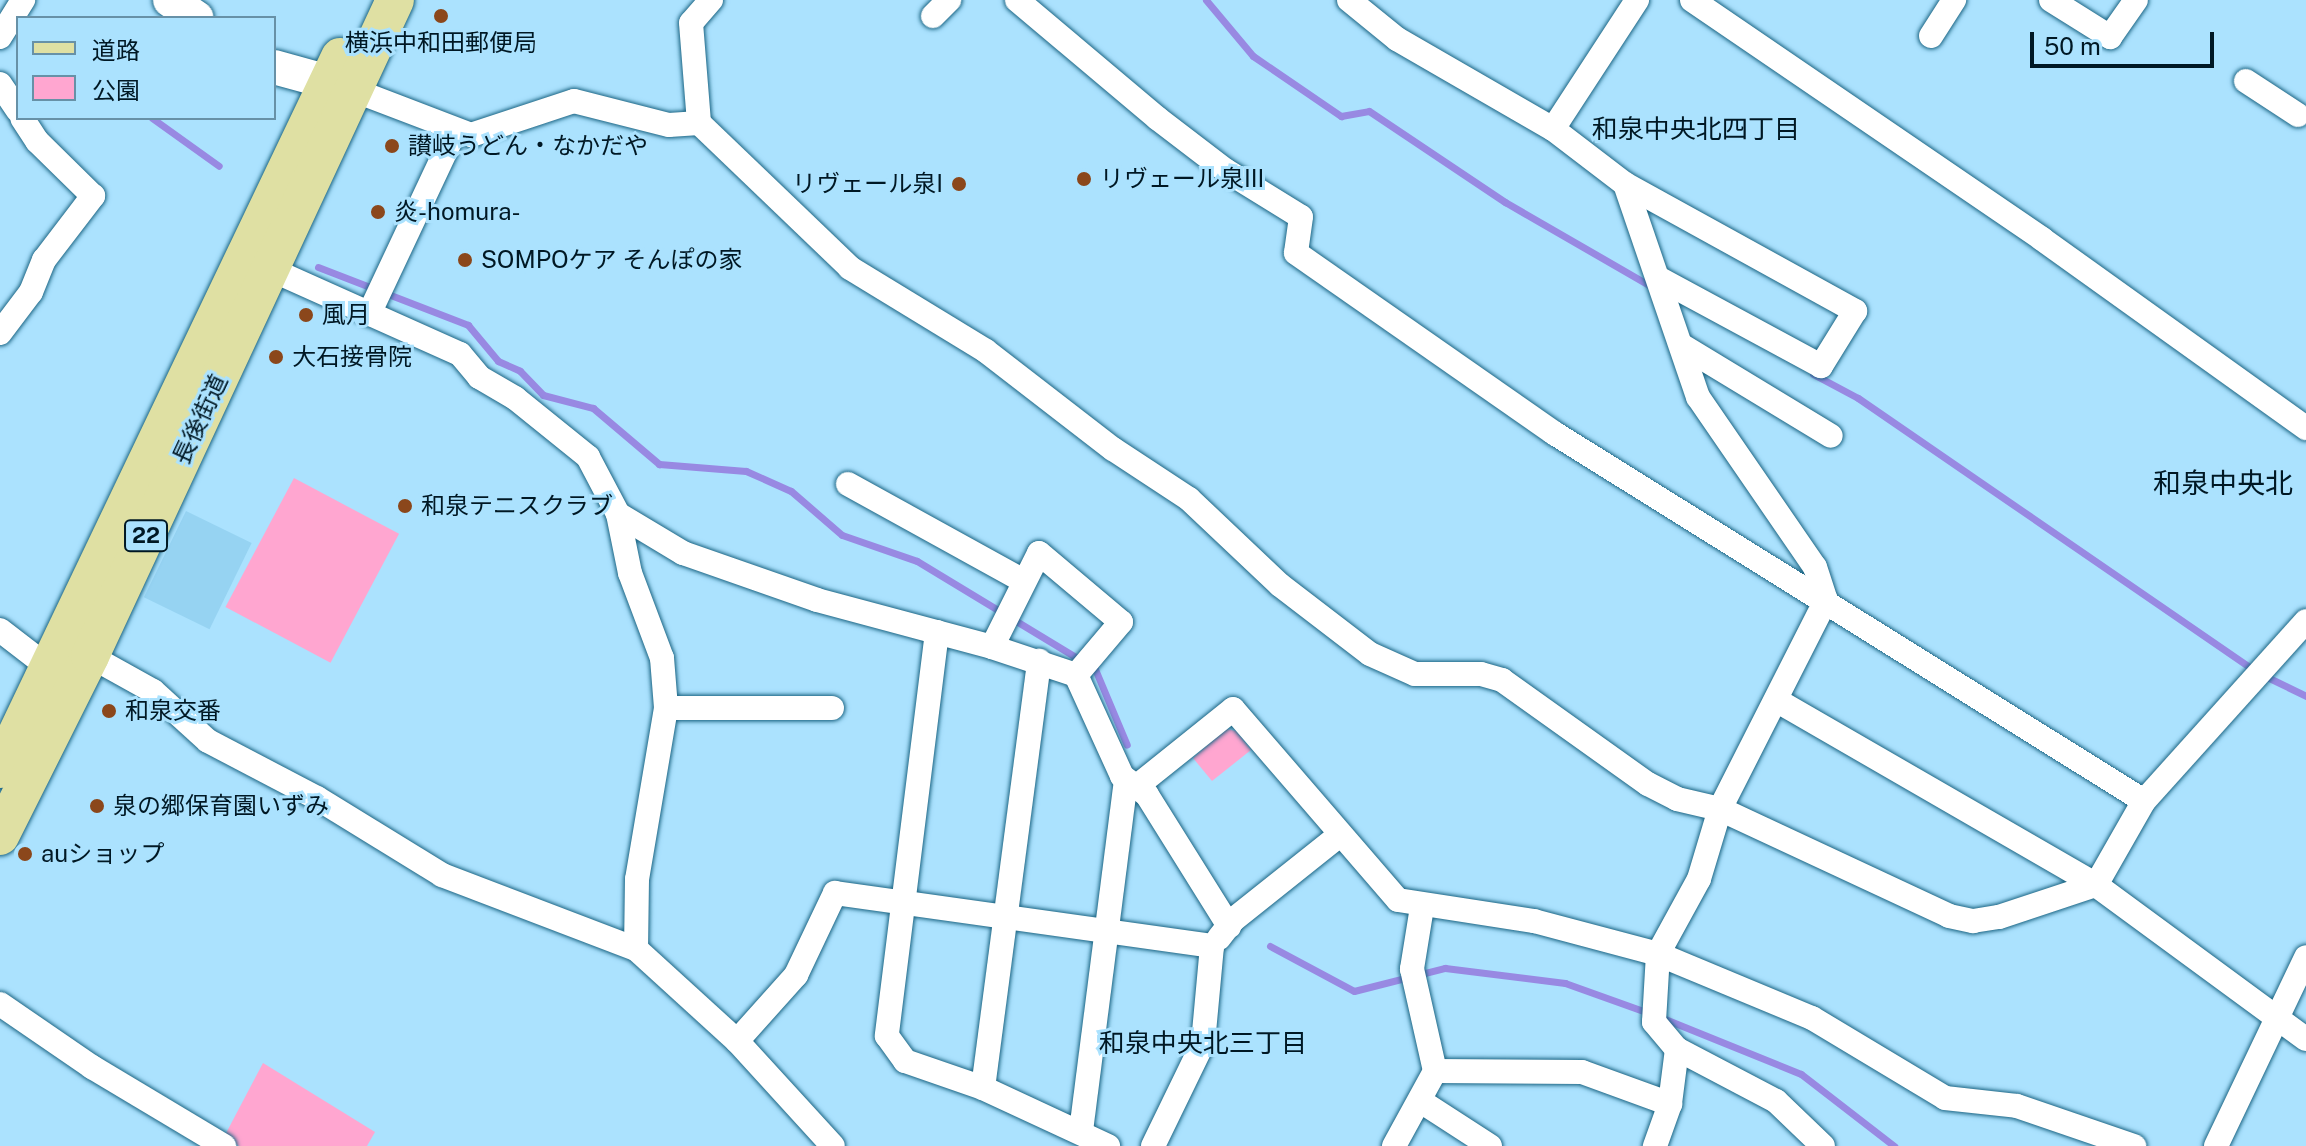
<!DOCTYPE html>
<html>
<head>
<meta charset="utf-8">
<style>
	body { margin:0 }
	#map { position:relative; width:2306px; height:1146px; overflow:hidden; background:#abe2fe; font-family:"Public Sans","Noto Sans JP",sans-serif }
	div>[style] { position:absolute }
	.built>* { inset:0; background:#96d3f2; transform-origin:0 0 }
	.green>* { inset:0; background:#ffa6d0; transform-origin:0 0 }
	.stream>* { height:7px; margin:-3.5px; padding:0 3.5px; transform-origin:3.5px; border-radius:3.5px; background:#9889e2 }
	.roads { filter:drop-shadow(0 0 2px #1b6584) drop-shadow(0 0 2px #1b6584) }
	.street>* { height:24px; margin:-12px; padding:0 12px; transform-origin:12px; border-radius:12px; background:#fff }
	.secondary>* { height:34px; margin:-17px; padding:0 17px; transform-origin:17px; border-radius:17px; background:#fff }
	.primary>* { height:38px; margin:-19px; padding:0 19px; transform-origin:19px; border-radius:19px; background:#dfe0a3 }
	.dots>* { width:22px; height:22px; translate:-50% -50%; box-sizing:border-box; border:4px solid #abe2fe; border-radius:50% }
	span { translate:-50% -50%; white-space:nowrap; text-align:center; line-height:1.15; -webkit-text-stroke:6px #abe2fe; paint-order:stroke }
	.shield-label span { padding:2px 6px; background:#abe2fe; border:2px solid; border-radius:6px; -webkit-text-stroke-width:0 }
	.shield-label { font-size:22px; color:#001824; font-weight:700 }
	.poi-label { font-size:24px; color:#001824 }
	.left { translate:0 -50%; text-align:left }
	.right { translate:-100% -50%; text-align:right }
	.street-label { font-size:24px; color:#001824 }
	.neighbourhood-label { font-size:26px; color:#001824 }
	.quarter-label { font-size:28px; color:#001824 }
	.legend { position:absolute; left:16px; top:16px; width:260px; height:104px; box-sizing:border-box; background:#abe2fe; border:2px solid #6791a7; margin:0; padding:10px 14px; list-style:none; font-size:24px; color:#001824 }
	.legend li { display:flex; align-items:center; gap:16px; height:40px }
	.legend b { width:40px; border:2px solid #6791a7 }
	.scale { position:absolute; left:2030px; top:32px; width:184px; height:36px; box-sizing:border-box; border:4px solid #001824; border-top:0; padding-left:10px; font-size:24px; line-height:28px; white-space:nowrap; color:#001824; -webkit-text-stroke:6px #abe2fe; paint-order:stroke }
</style>
</head>
<body>
<div id="map">
	<div class="built">
		<i style="left:186px;top:511px;width:73px;height:96px;rotate:26deg"></i>
	</div>
	<div class="green">
		<i style="left:294px;top:478px;width:119px;height:146px;rotate:28deg"></i>
		<i style="clip-path:polygon(1226px 729px,1236px 731px,1251px 750px,1212px 781px,1193px 758px)"></i>
		<i style="clip-path:polygon(263px 1063px,375px 1132px,367px 1146px,239px 1146px,224px 1137px)"></i>
	</div>
	<div class="stream">
		<i style="left:1206px;top:0;width:73px;rotate:50deg"></i>
		<i style="left:1253px;top:56px;width:107px;rotate:34.3deg"></i>
		<i style="left:1341px;top:116px;width:28px;rotate:-10deg"></i>
		<i style="left:1369px;top:111px;width:164px;rotate:33.8deg"></i>
		<i style="left:1505px;top:202px;width:172px;rotate:30deg"></i>
		<i style="left:152px;top:118px;width:82px;rotate:35.6deg"></i>
		<i style="left:318px;top:267px;width:161px;rotate:21.1deg"></i>
		<i style="left:468px;top:325px;width:47px;rotate:50.2deg"></i>
		<i style="left:498px;top:361px;width:24px;rotate:24deg"></i>
		<i style="left:520px;top:371px;width:33px;rotate:46deg"></i>
		<i style="left:543px;top:395px;width:52px;rotate:14.6deg"></i>
		<i style="left:593px;top:408px;width:87px;rotate:40.3deg"></i>
		<i style="left:659px;top:464px;width:87px;rotate:4.6deg"></i>
		<i style="left:746px;top:471px;width:49px;rotate:24deg"></i>
		<i style="left:791px;top:491px;width:67px;rotate:40.8deg"></i>
		<i style="left:842px;top:535px;width:79px;rotate:19.1deg"></i>
		<i style="left:917px;top:561px;width:208px;rotate:31.2deg"></i>
		<i style="left:1095px;top:669px;width:82px;rotate:67.2deg"></i>
		<i style="left:1813px;top:374px;width:51px;rotate:28.1deg"></i>
		<i style="left:1858px;top:398px;width:480px;rotate:34.5deg"></i>
		<i style="left:2265px;top:676px;width:46px;rotate:26deg"></i>
		<i style="left:1270px;top:946px;width:95px;rotate:28.2deg"></i>
		<i style="left:1354px;top:991px;width:94px;rotate:-14.2deg"></i>
		<i style="left:1445px;top:968px;width:121px;rotate:7.1deg"></i>
		<i style="left:1565px;top:983px;width:89px;rotate:19.7deg"></i>
		<i style="left:1660px;top:1017px;width:152px;rotate:22deg"></i>
		<i style="left:1801px;top:1074px;width:118px;rotate:37.7deg"></i>
	</div>
	<div class="roads">
		<div class="street">
			<i style="left:711px;top:0;width:30px;rotate:131deg"></i>
			<i style="left:691px;top:23px;width:100px;rotate:85.4deg"></i>
			<i style="left:699px;top:123px;width:209px;rotate:43.8deg"></i>
			<i style="left:850px;top:268px;width:159px;rotate:31.4deg"></i>
			<i style="left:986px;top:351px;width:160px;rotate:37.7deg"></i>
			<i style="left:1113px;top:449px;width:91px;rotate:33.3deg"></i>
			<i style="left:1189px;top:499px;width:125px;rotate:43.4deg"></i>
			<i style="left:1280px;top:585px;width:113px;rotate:37.5deg"></i>
			<i style="left:1370px;top:654px;width:49px;rotate:24deg"></i>
			<i style="left:1415px;top:674px;width:66px"></i>
			<i style="left:1481px;top:674px;width:22px;rotate:16deg"></i>
			<i style="left:1502px;top:680px;width:179px;rotate:35.5deg"></i>
			<i style="left:1648px;top:784px;width:33px;rotate:27deg"></i>
			<i style="left:1677px;top:799px;width:44px;rotate:13.1deg"></i>
			<i style="left:1720px;top:809px;width:253px;rotate:25deg"></i>
			<i style="left:1949px;top:916px;width:25px;rotate:12deg"></i>
			<i style="left:1973px;top:921px;width:26px;rotate:-9deg"></i>
			<i style="left:1999px;top:917px;width:102px;rotate:-18.3deg"></i>
			<i style="left:2096px;top:885px;width:260px;rotate:36.3deg"></i>
			<i style="left:1017px;top:0;width:183px;rotate:40.1deg"></i>
			<i style="left:1157px;top:118px;width:86px;rotate:37.4deg"></i>
			<i style="left:1225px;top:170px;width:89px;rotate:31.7deg"></i>
			<i style="left:1301px;top:217px;width:36px;rotate:98deg"></i>
			<i style="left:1296px;top:253px;width:315px;rotate:34.9deg"></i>
			<i style="left:1554px;top:433px;width:695px;rotate:31.95deg"></i>
			<i style="left:1349px;top:0;width:62px;rotate:39.1deg"></i>
			<i style="left:1397px;top:39px;width:180px;rotate:30deg"></i>
			<i style="left:1553px;top:129px;width:91px;rotate:37.4deg"></i>
			<i style="left:1625px;top:184px;width:225px;rotate:71.1deg"></i>
			<i style="left:1698px;top:397px;width:206px;rotate:55.5deg"></i>
			<i style="left:1815px;top:567px;width:35px;rotate:72deg"></i>
			<i style="left:1826px;top:600px;width:234px;rotate:116.9deg"></i>
			<i style="left:1720px;top:809px;width:73px;rotate:106.7deg"></i>
			<i style="left:1699px;top:879px;width:85px;rotate:118.7deg"></i>
			<i style="left:1658px;top:954px;width:68px;rotate:93.4deg"></i>
			<i style="left:1654px;top:1022px;width:35px;rotate:50deg"></i>
			<i style="left:1677px;top:1049px;width:55px;rotate:97.3deg"></i>
			<i style="left:1670px;top:1104px;width:45px;rotate:109.7deg"></i>
			<i style="left:1692px;top:0;width:424px;rotate:34.3deg"></i>
			<i style="left:2042px;top:239px;width:325px;rotate:35.6deg"></i>
			<i style="left:2051px;top:0;width:70px;rotate:32.1deg"></i>
			<i style="left:2110px;top:37px;width:45px;rotate:-54.9deg"></i>
			<i style="left:933px;top:16px;width:23px;rotate:-45deg"></i>
			<i style="left:1931px;top:36px;width:43px;rotate:-57.4deg"></i>
			<i style="left:0;top:37px;width:44px;rotate:-58.1deg"></i>
			<i style="left:2246px;top:81px;width:62px;rotate:33.2deg"></i>
			<i style="left:0;top:84px;width:32px;rotate:56deg"></i>
			<i style="left:343px;top:86px;width:137px;rotate:20.9deg"></i>
			<i style="left:471px;top:135px;width:108px;rotate:-18.3deg"></i>
			<i style="left:574px;top:101px;width:98px;rotate:14.2deg"></i>
			<i style="left:669px;top:125px;width:30px;rotate:-4deg"></i>
			<i style="left:1553px;top:129px;width:154px;rotate:-56.9deg"></i>
			<i style="left:1625px;top:184px;width:263px;rotate:28.9deg"></i>
			<i style="left:1855px;top:311px;width:65px;rotate:121.7deg"></i>
			<i style="left:1821px;top:366px;width:183px;rotate:-151.6deg"></i>
			<i style="left:270px;top:269px;width:208px;rotate:24.1deg"></i>
			<i style="left:460px;top:354px;width:30px;rotate:50deg"></i>
			<i style="left:479px;top:377px;width:42px;rotate:30.3deg"></i>
			<i style="left:515px;top:398px;width:94px;rotate:38.9deg"></i>
			<i style="left:588px;top:457px;width:64px;rotate:62.2deg"></i>
			<i style="left:618px;top:514px;width:60px;rotate:78.5deg"></i>
			<i style="left:630px;top:573px;width:91px;rotate:69.4deg"></i>
			<i style="left:662px;top:658px;width:50px;rotate:85.4deg"></i>
			<i style="left:666px;top:708px;width:173px;rotate:99.6deg"></i>
			<i style="left:637px;top:879px;width:70px;rotate:90.8deg"></i>
			<i style="left:369px;top:314px;width:202px;rotate:-64.8deg"></i>
			<i style="left:0;top:333px;width:51px;rotate:-52.9deg"></i>
			<i style="left:31px;top:292px;width:35px;rotate:-68deg"></i>
			<i style="left:44px;top:260px;width:81px;rotate:-52.6deg"></i>
			<i style="left:93px;top:196px;width:78px;rotate:-135.5deg"></i>
			<i style="left:37px;top:141px;width:27px;rotate:-123deg"></i>
			<i style="left:1681px;top:345px;width:175px;rotate:31.2deg"></i>
			<i style="left:848px;top:484px;width:199px;rotate:28.9deg"></i>
			<i style="left:618px;top:514px;width:76px;rotate:31deg"></i>
			<i style="left:683px;top:553px;width:142px;rotate:19.3deg"></i>
			<i style="left:817px;top:600px;width:181px;rotate:15deg"></i>
			<i style="left:992px;top:647px;width:89px;rotate:18.4deg"></i>
			<i style="left:1076px;top:675px;width:111px;rotate:65.5deg"></i>
			<i style="left:1122px;top:776px;width:31px;rotate:37deg"></i>
			<i style="left:1147px;top:795px;width:155px;rotate:58deg"></i>
			<i style="left:0;top:630px;width:61px;rotate:37.6deg"></i>
			<i style="left:937px;top:632px;width:407px;rotate:97.1deg"></i>
			<i style="left:887px;top:1036px;width:31px;rotate:54deg"></i>
			<i style="left:905px;top:1061px;width:83px;rotate:19.1deg"></i>
			<i style="left:983px;top:1088px;width:138px;rotate:24.9deg"></i>
			<i style="left:992px;top:647px;width:105px;rotate:-63.4deg"></i>
			<i style="left:1039px;top:553px;width:107px;rotate:40.1deg"></i>
			<i style="left:1121px;top:622px;width:70px;rotate:130.3deg"></i>
			<i style="left:90px;top:656px;width:72px;rotate:29.1deg"></i>
			<i style="left:153px;top:691px;width:74px;rotate:42.3deg"></i>
			<i style="left:208px;top:741px;width:123px;rotate:27.6deg"></i>
			<i style="left:317px;top:798px;width:147px;rotate:31.6deg"></i>
			<i style="left:442px;top:875px;width:208px;rotate:20.9deg"></i>
			<i style="left:636px;top:949px;width:137px;rotate:42.3deg"></i>
			<i style="left:737px;top:1041px;width:142px;rotate:47.6deg"></i>
			<i style="left:1776px;top:700px;width:370px;rotate:30deg"></i>
			<i style="left:2096px;top:885px;width:97px;rotate:-60.3deg"></i>
			<i style="left:2144px;top:801px;width:242px;rotate:-48deg"></i>
			<i style="left:666px;top:708px;width:166px"></i>
			<i style="left:1137px;top:786px;width:123px;rotate:-38.7deg"></i>
			<i style="left:1233px;top:709px;width:252px;rotate:49.2deg"></i>
			<i style="left:1398px;top:900px;width:138px;rotate:8.8deg"></i>
			<i style="left:1534px;top:921px;width:128px;rotate:14.9deg"></i>
			<i style="left:1658px;top:954px;width:167px;rotate:22.6deg"></i>
			<i style="left:1812px;top:1018px;width:155px;rotate:31deg"></i>
			<i style="left:1945px;top:1098px;width:72px;rotate:6.3deg"></i>
			<i style="left:2017px;top:1106px;width:124px;rotate:18.9deg"></i>
			<i style="left:1422px;top:907px;width:63px;rotate:99.2deg"></i>
			<i style="left:1412px;top:969px;width:105px;rotate:77.3deg"></i>
			<i style="left:1219px;top:938px;width:23px;rotate:-52deg"></i>
			<i style="left:1233px;top:920px;width:137px;rotate:-38.5deg"></i>
			<i style="left:0;top:1004px;width:112px;rotate:34.4deg"></i>
			<i style="left:92px;top:1067px;width:154px;rotate:30.9deg"></i>
			<i style="left:737px;top:1041px;width:89px;rotate:-48.2deg"></i>
			<i style="left:796px;top:975px;width:91px;rotate:-64.6deg"></i>
			<i style="left:835px;top:893px;width:381px;rotate:8deg"></i>
			<i style="left:1677px;top:1049px;width:112px;rotate:27.7deg"></i>
			<i style="left:1776px;top:1101px;width:65px;rotate:43.8deg"></i>
			<i style="left:983px;top:1088px;width:431px;rotate:-82.5deg"></i>
			<i style="left:1422px;top:1102px;width:81px;rotate:32.9deg"></i>
			<i style="left:1081px;top:1131px;width:353px;rotate:-82.7deg"></i>
			<i style="left:1153px;top:1146px;width:114px;rotate:-64.1deg"></i>
			<i style="left:1203px;top:1043px;width:97px;rotate:-84.7deg"></i>
			<i style="left:1394px;top:1146px;width:85px;rotate:-61.3deg"></i>
			<i style="left:1435px;top:1071px;width:147px;rotate:0.4deg"></i>
			<i style="left:1582px;top:1072px;width:94px;rotate:20deg"></i>
			<i style="left:2216px;top:1146px;width:209px;rotate:-64.5deg"></i>
		</div>
		<div class="secondary">
			<i style="left:170px;top:0;width:32px;rotate:34deg"></i>
			<i style="left:274px;top:67px;width:57px;rotate:15.3deg"></i>
		</div>
		<div class="primary">
			<i style="left:0;top:769px;width:789px;rotate:-64.47deg"></i>
			<i style="left:0;top:836px;width:201px;rotate:-63.4deg"></i>
			<i style="left:90px;top:656px;width:723px;rotate:-65.06deg"></i>
		</div>
	</div>
	<div class="dots">
		<i style="left:441px;top:16px;background:#8b471b"></i>
		<i style="left:392px;top:146px;background:#8b471b"></i>
		<i style="left:1084px;top:179px;background:#8b471b"></i>
		<i style="left:959px;top:184px;background:#8b471b"></i>
		<i style="left:378px;top:212px;background:#8b471b"></i>
		<i style="left:465px;top:260px;background:#8b471b"></i>
		<i style="left:306px;top:315px;background:#8b471b"></i>
		<i style="left:276px;top:357px;background:#8b471b"></i>
		<i style="left:405px;top:506px;background:#8b471b"></i>
		<i style="left:109px;top:711px;background:#8b471b"></i>
		<i style="left:97px;top:806px;background:#8b471b"></i>
		<i style="left:25px;top:854px;background:#8b471b"></i>
	</div>
	<div class="shield-label">
		<span style="left:146px;top:536px">22</span>
	</div>
	<div class="poi-label">
		<span style="left:441px;top:43px">横浜中和田郵便局</span>
		<span class="left" style="left:408px;top:146px">讃岐うどん・なかだや</span>
		<span class="left" style="left:1100px;top:179px">リヴェール泉III</span>
		<span class="right" style="left:943px;top:184px">リヴェール泉I</span>
		<span class="left" style="left:394px;top:212px">炎-homura-</span>
		<span class="left" style="left:481px;top:260px">SOMPOケア そんぽの家</span>
		<span class="left" style="left:322px;top:315px">風月</span>
		<span class="left" style="left:292px;top:357px">大石接骨院</span>
		<span class="left" style="left:421px;top:506px">和泉テニスクラブ</span>
		<span class="left" style="left:125px;top:711px">和泉交番</span>
		<span class="left" style="left:113px;top:806px">泉の郷保育園いずみ</span>
		<span class="left" style="left:41px;top:854px">auショップ</span>
	</div>
	<div class="street-label">
		<span style="left:200px;top:419px;rotate:-65deg">長後街道</span>
	</div>
	<div class="neighbourhood-label">
		<span style="left:1696px;top:129px">和泉中央北四丁目</span>
		<span style="left:1203px;top:1043px">和泉中央北三丁目</span>
	</div>
	<div class="quarter-label">
		<span style="left:2223px;top:483px">和泉中央北</span>
	</div>
	<ul class="legend">
	<li><b style="height:10px;background:#dfe0a3"></b>道路</li>
	<li><b style="height:22px;background:#ffa6d0"></b>公園</li>
	</ul>
	<div class="scale">50 m</div>
</div>
</body>
</html>
